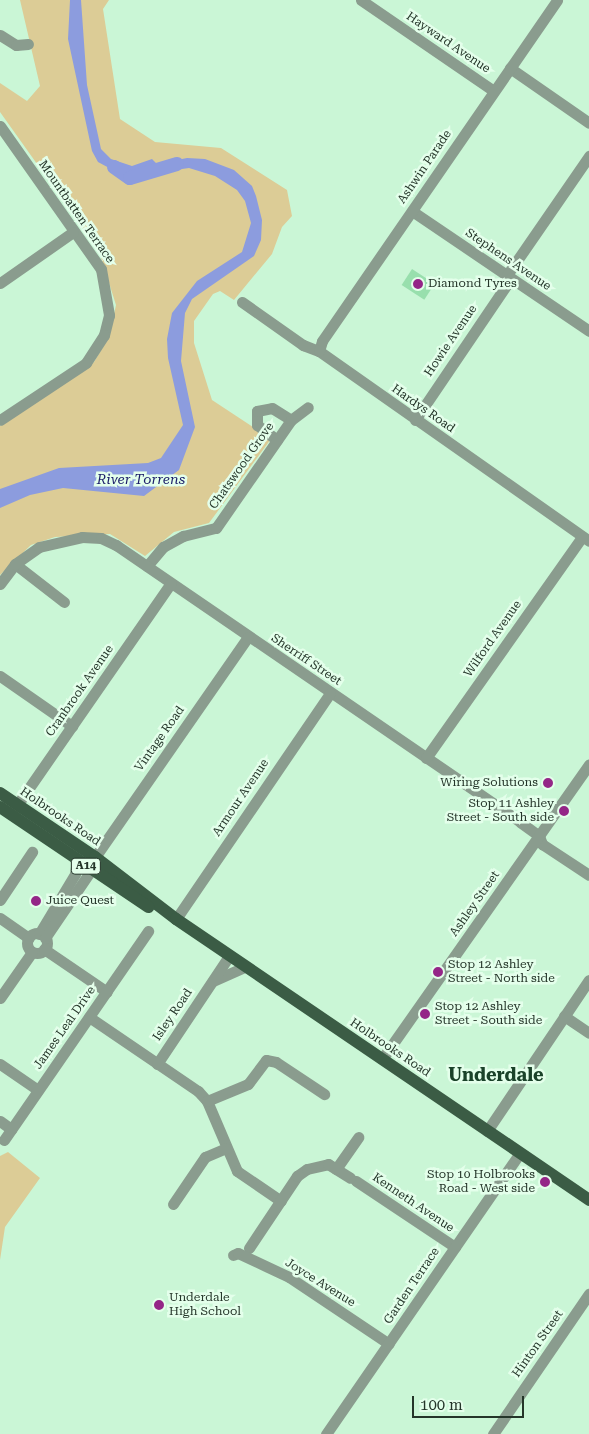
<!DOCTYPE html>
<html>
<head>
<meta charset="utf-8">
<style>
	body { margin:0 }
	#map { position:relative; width:589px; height:1434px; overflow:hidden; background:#caf6d6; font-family:"Roboto Serif",serif }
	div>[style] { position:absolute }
	.green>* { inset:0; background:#dccc96 }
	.water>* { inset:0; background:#8c9cde }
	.river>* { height:14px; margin:-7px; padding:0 7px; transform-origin:7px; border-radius:7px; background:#8c9cde }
	.building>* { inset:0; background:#98dfad; transform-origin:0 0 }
	.minor>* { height:11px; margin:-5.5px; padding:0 5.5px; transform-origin:5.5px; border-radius:5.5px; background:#8a9c8e }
	.minor>.ring { margin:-5.5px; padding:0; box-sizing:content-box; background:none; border:11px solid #8a9c8e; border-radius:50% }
	.major>* { height:12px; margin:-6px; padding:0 6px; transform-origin:6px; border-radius:6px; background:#3b5c45 }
	.dots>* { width:14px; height:14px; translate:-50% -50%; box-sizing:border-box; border:2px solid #e4ffeb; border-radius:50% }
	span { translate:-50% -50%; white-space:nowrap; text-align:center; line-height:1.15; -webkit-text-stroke:5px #e4ffeb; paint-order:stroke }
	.shield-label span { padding:1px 4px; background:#e4ffeb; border:1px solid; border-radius:4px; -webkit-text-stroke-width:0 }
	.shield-label { font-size:11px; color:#243529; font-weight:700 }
	.street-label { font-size:12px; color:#243529 }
	.poi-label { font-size:12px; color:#243529 }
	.left { translate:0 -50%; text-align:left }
	.right { translate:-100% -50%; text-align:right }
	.water-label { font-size:14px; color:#1a1c68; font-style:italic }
	.district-label { font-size:18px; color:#1a4229; font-weight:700 }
	.scale { position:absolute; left:412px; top:1396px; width:112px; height:22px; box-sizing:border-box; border:2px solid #243529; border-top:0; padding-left:6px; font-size:15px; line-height:18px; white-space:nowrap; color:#243529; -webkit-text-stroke:4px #e4ffeb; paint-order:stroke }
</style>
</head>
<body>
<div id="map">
	<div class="green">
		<i style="clip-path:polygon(20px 0,109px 0,103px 9px,120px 119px,155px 142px,221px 148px,287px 190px,292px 216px,282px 227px,272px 254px,234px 300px,220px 291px,213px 294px,194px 321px,194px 343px,212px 400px,271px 439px,209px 523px,174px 532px,145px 556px,110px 534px,55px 537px,31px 545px,0 575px,0 426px,94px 362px,109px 337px,116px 305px,99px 251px,0 112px,0 83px,27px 101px,40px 86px)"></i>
		<i style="clip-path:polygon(8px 1152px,40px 1178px,5px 1227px,0 1260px,0 1156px)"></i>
	</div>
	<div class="water">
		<i style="clip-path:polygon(70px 0,81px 0,87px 85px,101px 149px,111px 159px,132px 166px,152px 159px,157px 164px,187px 158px,205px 159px,234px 170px,252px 186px,256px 196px,262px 220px,261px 240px,254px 256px,192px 299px,185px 313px,181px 361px,195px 427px,179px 470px,144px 496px,63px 488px,30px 495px,0 508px,0 489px,59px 468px,148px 463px,161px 458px,183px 425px,168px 358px,167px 339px,172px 313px,197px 281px,242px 252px,251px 223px,245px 201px,237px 190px,215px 176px,189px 168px,126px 177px,98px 162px,92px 151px,68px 39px)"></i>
	</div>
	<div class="river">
		<i style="left:114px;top:167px;width:19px;rotate:35deg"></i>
		<i style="left:130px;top:178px;width:49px;rotate:-16.6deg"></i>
	</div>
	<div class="building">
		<i style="left:412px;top:269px;width:27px;height:19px;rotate:33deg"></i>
	</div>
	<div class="minor">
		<i style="left:361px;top:0;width:161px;rotate:34.4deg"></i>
		<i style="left:0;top:35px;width:19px;rotate:32deg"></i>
		<i style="left:16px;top:45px;width:12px;rotate:-5deg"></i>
		<i style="left:510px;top:68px;width:96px;rotate:34.8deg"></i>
		<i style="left:0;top:126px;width:175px;rotate:54.8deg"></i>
		<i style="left:101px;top:269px;width:47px;rotate:80.1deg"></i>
		<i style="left:109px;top:315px;width:21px;rotate:104deg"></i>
		<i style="left:104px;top:335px;width:33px;rotate:123deg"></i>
		<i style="left:86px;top:363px;width:103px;rotate:146.5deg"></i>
		<i style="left:412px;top:211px;width:214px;rotate:34.1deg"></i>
		<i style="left:507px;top:275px;width:145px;rotate:-55.4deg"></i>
		<i style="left:0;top:283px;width:89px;rotate:-34.9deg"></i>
		<i style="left:242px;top:302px;width:75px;rotate:35.2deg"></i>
		<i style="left:303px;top:345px;width:17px;rotate:21deg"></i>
		<i style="left:319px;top:351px;width:330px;rotate:35.1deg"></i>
		<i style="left:319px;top:351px;width:10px;rotate:-73deg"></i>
		<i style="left:322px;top:341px;width:414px;rotate:-55.4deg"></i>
		<i style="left:415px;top:420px;width:171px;rotate:-55.9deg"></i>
		<i style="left:277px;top:440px;width:25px;rotate:-143deg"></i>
		<i style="left:257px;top:425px;width:14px;rotate:-90deg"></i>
		<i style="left:257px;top:411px;width:15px;rotate:-11deg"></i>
		<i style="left:272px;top:408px;width:22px;rotate:32deg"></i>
		<i style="left:15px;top:564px;width:62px;rotate:37.8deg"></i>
		<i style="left:147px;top:566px;width:25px;rotate:-50deg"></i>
		<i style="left:163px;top:547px;width:23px;rotate:-29deg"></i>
		<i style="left:183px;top:536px;width:34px;rotate:-14deg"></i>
		<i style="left:216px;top:528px;width:131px;rotate:-55.2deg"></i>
		<i style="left:291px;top:420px;width:21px;rotate:-37deg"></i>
		<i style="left:0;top:584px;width:25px;rotate:-53deg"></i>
		<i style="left:15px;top:564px;width:29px;rotate:-35deg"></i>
		<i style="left:39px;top:547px;width:44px;rotate:-13.1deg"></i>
		<i style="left:82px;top:537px;width:19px;rotate:3deg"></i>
		<i style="left:101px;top:538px;width:17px;rotate:25deg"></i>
		<i style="left:116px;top:545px;width:490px;rotate:34.4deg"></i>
		<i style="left:520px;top:822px;width:24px;rotate:36deg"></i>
		<i style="left:539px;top:836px;width:9px;rotate:69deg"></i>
		<i style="left:542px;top:844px;width:56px;rotate:33.4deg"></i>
		<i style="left:0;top:676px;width:88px;rotate:34.8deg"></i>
		<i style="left:426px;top:758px;width:271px;rotate:-54.8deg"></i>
		<i style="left:13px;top:811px;width:277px;rotate:-55.3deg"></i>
		<i style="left:95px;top:857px;width:268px;rotate:-55.2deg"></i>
		<i style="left:0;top:900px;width:58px;rotate:-56.3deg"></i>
		<i style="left:0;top:918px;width:35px;rotate:35deg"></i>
		<i style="left:176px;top:919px;width:273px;rotate:-55.7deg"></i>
		<i class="ring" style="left:27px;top:933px;width:9px;height:9px"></i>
		<i style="left:39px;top:934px;width:70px;rotate:-59deg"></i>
		<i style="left:75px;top:874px;width:14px;rotate:-82deg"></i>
		<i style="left:45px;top:938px;width:91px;rotate:-55.8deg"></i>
		<i style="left:44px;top:949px;width:76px;rotate:34.3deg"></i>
		<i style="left:213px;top:981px;width:35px;rotate:-24deg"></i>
		<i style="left:0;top:998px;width:56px;rotate:-55.2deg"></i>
		<i style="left:564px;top:1016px;width:30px;rotate:34deg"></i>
		<i style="left:89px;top:1017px;width:132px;rotate:34.2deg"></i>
		<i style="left:198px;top:1091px;width:13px;rotate:48deg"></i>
		<i style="left:207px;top:1101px;width:76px;rotate:66.8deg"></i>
		<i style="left:237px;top:1171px;width:53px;rotate:34.3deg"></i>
		<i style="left:382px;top:1059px;width:360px;rotate:-54.9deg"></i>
		<i style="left:0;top:1064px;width:46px;rotate:34.4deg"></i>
		<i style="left:157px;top:1064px;width:130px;rotate:-56.3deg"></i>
		<i style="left:207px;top:1101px;width:44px;rotate:-22.5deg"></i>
		<i style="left:248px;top:1084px;width:30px;rotate:-53deg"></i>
		<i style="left:266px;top:1060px;width:10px;rotate:11deg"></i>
		<i style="left:276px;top:1062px;width:58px;rotate:33.7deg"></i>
		<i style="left:0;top:1121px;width:14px;rotate:36deg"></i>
		<i style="left:487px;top:1131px;width:182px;rotate:-56deg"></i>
		<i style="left:4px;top:1140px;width:254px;rotate:-55.4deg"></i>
		<i style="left:336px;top:1169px;width:39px;rotate:-55deg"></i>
		<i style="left:356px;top:1181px;width:119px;rotate:33.7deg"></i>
		<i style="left:173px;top:1204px;width:57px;rotate:-55.8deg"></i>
		<i style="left:205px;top:1157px;width:23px;rotate:-23deg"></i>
		<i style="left:249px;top:1248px;width:87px;rotate:-56.3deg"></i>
		<i style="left:297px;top:1176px;width:12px;rotate:-35deg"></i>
		<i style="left:307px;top:1169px;width:22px;rotate:-13deg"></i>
		<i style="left:328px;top:1164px;width:26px;rotate:32deg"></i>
		<i style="left:233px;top:1255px;width:5px;rotate:-22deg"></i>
		<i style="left:238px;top:1253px;width:56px;rotate:25.2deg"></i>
		<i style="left:289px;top:1277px;width:120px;rotate:33.8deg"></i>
		<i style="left:326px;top:1434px;width:341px;rotate:-55.4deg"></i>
		<i style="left:493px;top:1434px;width:170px;rotate:-55.6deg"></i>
	</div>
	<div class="major">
		<i style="left:0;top:793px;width:115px;rotate:34deg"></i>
		<i style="left:95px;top:857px;width:102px;rotate:37.4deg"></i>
		<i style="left:176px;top:919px;width:500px;rotate:34.2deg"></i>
		<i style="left:0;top:807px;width:179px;rotate:34deg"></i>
	</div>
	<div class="dots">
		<i style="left:418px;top:284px;background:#942687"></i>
		<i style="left:548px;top:783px;background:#942687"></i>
		<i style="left:564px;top:811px;background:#942687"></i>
		<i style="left:36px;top:901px;background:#942687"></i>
		<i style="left:438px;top:972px;background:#942687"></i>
		<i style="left:425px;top:1014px;background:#942687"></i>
		<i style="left:545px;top:1182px;background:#942687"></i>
		<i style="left:159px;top:1305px;background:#942687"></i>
	</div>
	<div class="shield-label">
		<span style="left:86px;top:866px">A14</span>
	</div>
	<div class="street-label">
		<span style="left:448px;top:43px;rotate:34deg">Hayward Avenue</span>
		<span style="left:425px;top:167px;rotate:-56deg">Ashwin Parade</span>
		<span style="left:76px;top:212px;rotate:55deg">Mountbatten Terrace</span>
		<span style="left:508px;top:260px;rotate:34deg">Stephens Avenue</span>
		<span style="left:451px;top:341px;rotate:-56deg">Howie Avenue</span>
		<span style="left:423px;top:409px;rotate:35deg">Hardys Road</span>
		<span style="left:242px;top:466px;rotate:-55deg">Chatswood Grove</span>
		<span style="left:493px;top:639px;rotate:-55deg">Wilford Avenue</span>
		<span style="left:306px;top:660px;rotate:34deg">Sherriff Street</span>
		<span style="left:80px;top:691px;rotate:-55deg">Cranbrook Avenue</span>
		<span style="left:160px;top:739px;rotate:-55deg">Vintage Road</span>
		<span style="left:241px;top:798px;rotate:-56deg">Armour Avenue</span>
		<span style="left:60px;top:817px;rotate:34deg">Holbrooks Road</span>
		<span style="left:475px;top:904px;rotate:-55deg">Ashley Street</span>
		<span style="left:173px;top:1015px;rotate:-56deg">Isley Road</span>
		<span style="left:65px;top:1028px;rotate:-55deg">James Leal Drive</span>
		<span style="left:390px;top:1048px;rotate:34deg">Holbrooks Road</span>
		<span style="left:413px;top:1203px;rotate:34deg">Kenneth Avenue</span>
		<span style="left:320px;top:1283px;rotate:32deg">Joyce Avenue</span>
		<span style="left:412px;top:1286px;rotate:-56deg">Garden Terrace</span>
		<span style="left:538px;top:1344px;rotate:-55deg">Hinton Street</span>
	</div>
	<div class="poi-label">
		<span class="left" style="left:428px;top:284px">Diamond Tyres</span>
		<span class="right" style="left:538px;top:783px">Wiring Solutions</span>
		<span class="right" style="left:554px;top:811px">Stop 11 Ashley<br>Street - South side</span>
		<span class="left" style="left:46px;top:901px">Juice Quest</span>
		<span class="left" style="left:448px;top:972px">Stop 12 Ashley<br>Street - North side</span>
		<span class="left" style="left:435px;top:1014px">Stop 12 Ashley<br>Street - South side</span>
		<span class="right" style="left:535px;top:1182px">Stop 10 Holbrooks<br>Road - West side</span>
		<span class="left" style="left:169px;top:1305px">Underdale<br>High School</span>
	</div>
	<div class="water-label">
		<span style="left:141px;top:479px">River Torrens</span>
	</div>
	<div class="district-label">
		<span style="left:496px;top:1075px">Underdale</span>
	</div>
	<div class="scale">100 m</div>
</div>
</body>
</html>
